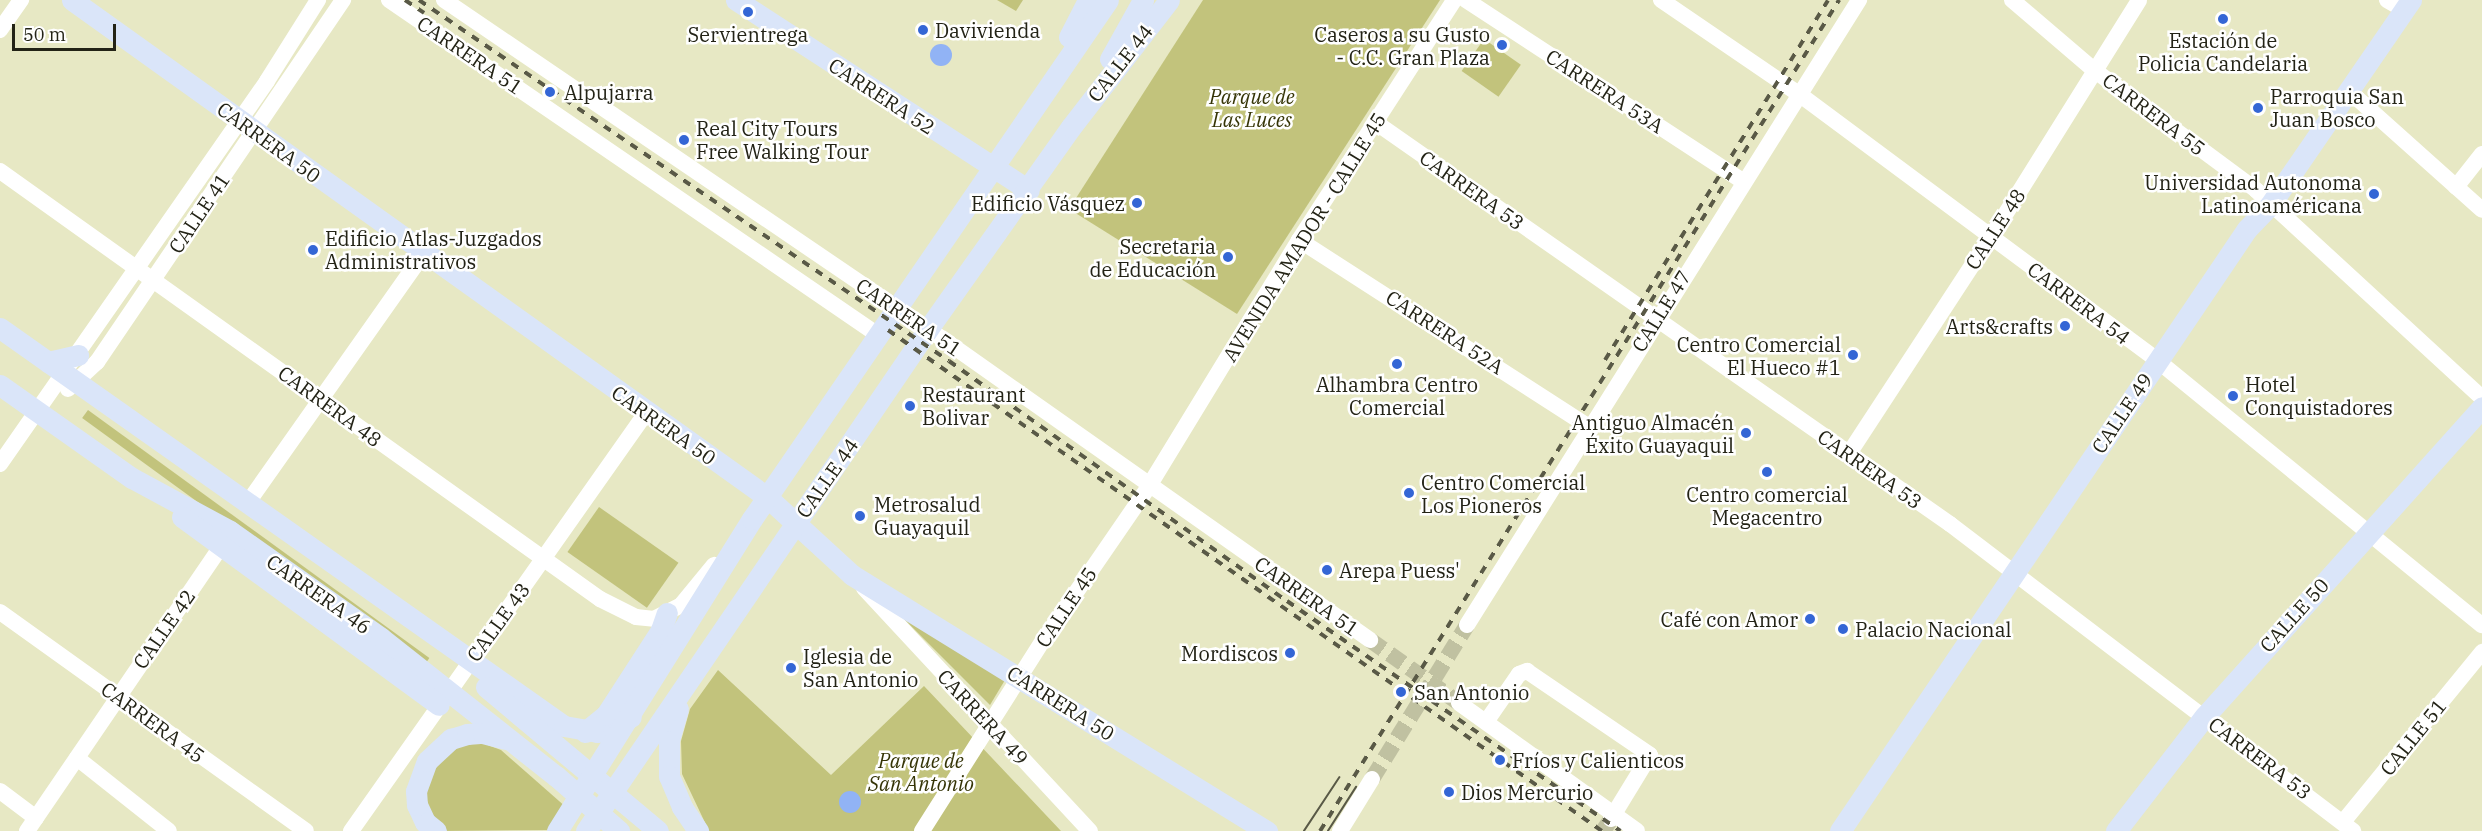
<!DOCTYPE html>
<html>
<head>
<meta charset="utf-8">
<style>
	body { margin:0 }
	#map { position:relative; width:2482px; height:831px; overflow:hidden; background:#e7e8c4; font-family:"IBM Plex Serif",serif }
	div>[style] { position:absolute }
	.green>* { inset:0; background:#c2c37c; transform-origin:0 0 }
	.water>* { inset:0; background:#91b3f5 }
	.round { border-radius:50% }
	.minor-tunnel>* { height:16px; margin-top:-8px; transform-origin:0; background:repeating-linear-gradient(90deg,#c0c1a1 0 16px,transparent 0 24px) }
	.minor>* { height:16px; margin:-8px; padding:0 8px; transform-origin:8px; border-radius:8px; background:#fff }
	.major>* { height:21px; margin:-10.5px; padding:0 10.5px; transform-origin:10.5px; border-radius:10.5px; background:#dae5f9 }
	.tram>* { height:1.5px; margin:-0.75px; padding:0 0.75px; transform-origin:0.75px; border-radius:0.75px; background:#595946 }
	.rail>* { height:4px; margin-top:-2px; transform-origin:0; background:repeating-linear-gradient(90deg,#595946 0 8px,transparent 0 16px) }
	.dots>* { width:16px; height:16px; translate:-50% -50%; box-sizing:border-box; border:3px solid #fff; border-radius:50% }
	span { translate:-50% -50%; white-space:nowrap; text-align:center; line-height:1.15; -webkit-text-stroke:5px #fff; paint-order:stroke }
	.poi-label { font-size:20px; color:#232316 }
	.left { translate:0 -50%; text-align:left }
	.right { translate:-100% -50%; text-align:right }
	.street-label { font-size:20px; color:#232316 }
	.park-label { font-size:20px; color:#353406; font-style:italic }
	.scale { position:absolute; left:12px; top:24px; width:104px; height:27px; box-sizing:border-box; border:3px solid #232316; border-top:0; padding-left:8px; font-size:18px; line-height:21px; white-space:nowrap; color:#232316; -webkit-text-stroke:4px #fff; paint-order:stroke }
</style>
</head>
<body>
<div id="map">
	<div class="green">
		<i style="clip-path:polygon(997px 0,1023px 0,1016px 11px)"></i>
		<i style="clip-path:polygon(1203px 0,1440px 0,1237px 314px,1069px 209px)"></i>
		<i style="left:1484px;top:39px;width:45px;height:39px;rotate:35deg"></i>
		<i style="left:88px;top:410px;width:422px;height:10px;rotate:36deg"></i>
		<i style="left:599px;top:507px;width:97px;height:55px;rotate:35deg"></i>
		<i style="clip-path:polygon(902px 617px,1005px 680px,990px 705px)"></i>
		<i style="clip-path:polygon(718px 670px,831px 775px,924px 686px,1061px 831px,709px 831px,682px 774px,681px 741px,690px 709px)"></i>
		<i style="clip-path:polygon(474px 740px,501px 750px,567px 808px,547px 830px,442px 831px,425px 818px,427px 771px,437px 757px)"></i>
	</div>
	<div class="water">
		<i class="round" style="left:930px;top:44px;width:22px;height:22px"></i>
		<i class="round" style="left:839px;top:791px;width:22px;height:22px"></i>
	</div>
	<div class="minor-tunnel">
		<i style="left:1370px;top:640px;width:109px;rotate:35.3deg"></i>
		<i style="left:1372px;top:779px;width:181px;rotate:-58.3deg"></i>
		<i style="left:1603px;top:831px;width:14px;rotate:-56deg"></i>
	</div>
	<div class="minor">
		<i style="left:389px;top:0;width:593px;rotate:34.41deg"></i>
		<i style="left:444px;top:0;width:612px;rotate:34.21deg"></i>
		<i style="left:950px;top:344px;width:514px;rotate:35.17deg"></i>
		<i style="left:1466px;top:0;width:331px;rotate:33.2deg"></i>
		<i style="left:1661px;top:0;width:167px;rotate:34.3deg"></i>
		<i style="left:1799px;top:94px;width:447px;rotate:36.6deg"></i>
		<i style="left:2158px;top:361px;width:418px;rotate:39.2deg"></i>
		<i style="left:2012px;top:0;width:108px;rotate:40.5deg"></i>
		<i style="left:2094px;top:70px;width:202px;rotate:36.5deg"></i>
		<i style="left:2256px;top:190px;width:307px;rotate:42.6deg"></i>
		<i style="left:2387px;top:0;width:20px;rotate:30deg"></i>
		<i style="left:0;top:30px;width:37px;rotate:-55deg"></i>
		<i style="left:2349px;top:91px;width:178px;rotate:41.8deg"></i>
		<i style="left:1375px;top:122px;width:702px;rotate:34.96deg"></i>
		<i style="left:1950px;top:524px;width:507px;rotate:37.3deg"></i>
		<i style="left:0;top:171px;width:737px;rotate:35.5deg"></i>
		<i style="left:600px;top:599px;width:40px;rotate:26.6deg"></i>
		<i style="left:636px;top:617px;width:18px;rotate:6deg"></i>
		<i style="left:654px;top:619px;width:30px;rotate:-27deg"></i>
		<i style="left:681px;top:605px;width:52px;rotate:-50.5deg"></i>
		<i style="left:2456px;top:187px;width:42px;rotate:-51.8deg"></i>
		<i style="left:1299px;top:240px;width:345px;rotate:32.8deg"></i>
		<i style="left:68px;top:389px;width:40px;rotate:-43deg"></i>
		<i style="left:97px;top:362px;width:438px;rotate:-55.8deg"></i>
		<i style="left:1848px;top:455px;width:274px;rotate:-56.8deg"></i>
		<i style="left:1998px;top:226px;width:266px;rotate:-58deg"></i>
		<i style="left:0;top:464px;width:467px;rotate:-55.1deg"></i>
		<i style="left:267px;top:81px;width:96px;rotate:-57.8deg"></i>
		<i style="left:249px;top:501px;width:304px;rotate:-54.8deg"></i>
		<i style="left:864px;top:588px;width:332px;rotate:47.1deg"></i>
		<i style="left:0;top:612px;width:376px;rotate:35.6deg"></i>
		<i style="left:1467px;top:625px;width:738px;rotate:-57.9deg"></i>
		<i style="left:1459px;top:703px;width:219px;rotate:35.7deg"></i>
		<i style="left:1486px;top:722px;width:58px;rotate:-55.5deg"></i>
		<i style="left:1519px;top:674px;width:9px;rotate:-21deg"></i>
		<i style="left:1527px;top:671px;width:149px;rotate:34.3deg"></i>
		<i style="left:1650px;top:755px;width:75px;rotate:121.4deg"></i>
		<i style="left:77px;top:758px;width:117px;rotate:38.4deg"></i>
		<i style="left:0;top:791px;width:45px;rotate:36.9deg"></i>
		<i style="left:2343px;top:822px;width:220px;rotate:-50.7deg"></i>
		<i style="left:27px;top:831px;width:344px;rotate:-55.7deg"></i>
		<i style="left:351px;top:831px;width:512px;rotate:-54.79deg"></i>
		<i style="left:922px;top:831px;width:227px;rotate:-57.6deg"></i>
		<i style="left:1044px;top:639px;width:186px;rotate:-55.5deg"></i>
		<i style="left:1149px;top:486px;width:288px;rotate:-58.6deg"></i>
		<i style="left:1299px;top:240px;width:286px;rotate:-57.1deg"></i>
		<i style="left:1340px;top:831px;width:61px;rotate:-58.4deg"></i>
	</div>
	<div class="major">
		<i style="left:72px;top:0;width:854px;rotate:35.57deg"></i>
		<i style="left:767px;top:497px;width:115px;rotate:42.5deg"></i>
		<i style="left:852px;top:575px;width:488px;rotate:31.7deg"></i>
		<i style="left:736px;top:0;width:349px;rotate:33deg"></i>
		<i style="left:1069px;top:37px;width:42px;rotate:-62.8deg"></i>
		<i style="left:1110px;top:59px;width:68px;rotate:-60.8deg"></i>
		<i style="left:0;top:328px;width:690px;rotate:35.21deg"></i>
		<i style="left:564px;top:726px;width:34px;rotate:10deg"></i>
		<i style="left:597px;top:732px;width:37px;rotate:-24deg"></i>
		<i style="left:48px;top:362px;width:31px;rotate:-13deg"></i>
		<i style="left:0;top:385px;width:161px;rotate:35.2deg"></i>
		<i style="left:132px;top:478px;width:111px;rotate:28.4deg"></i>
		<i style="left:230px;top:531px;width:185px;rotate:35.3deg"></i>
		<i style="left:381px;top:638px;width:223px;rotate:38.3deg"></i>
		<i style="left:556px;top:776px;width:84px;rotate:41.1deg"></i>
		<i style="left:182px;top:517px;width:318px;rotate:36.2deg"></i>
		<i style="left:486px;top:687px;width:224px;rotate:39.9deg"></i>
		<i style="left:678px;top:709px;width:33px;rotate:106deg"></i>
		<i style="left:669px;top:741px;width:35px;rotate:90deg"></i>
		<i style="left:669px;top:776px;width:34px;rotate:67deg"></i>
		<i style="left:682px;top:807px;width:29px;rotate:56deg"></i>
		<i style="left:585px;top:732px;width:27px;rotate:-39deg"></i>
		<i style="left:606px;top:715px;width:101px;rotate:-57.1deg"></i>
		<i style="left:661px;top:630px;width:18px;rotate:-71deg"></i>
		<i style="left:436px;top:831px;width:14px;rotate:-141deg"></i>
		<i style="left:425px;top:822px;width:19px;rotate:-115deg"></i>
		<i style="left:417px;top:805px;width:14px;rotate:-94deg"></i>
		<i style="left:416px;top:791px;width:32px;rotate:-70deg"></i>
		<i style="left:427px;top:761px;width:33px;rotate:-43deg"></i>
		<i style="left:451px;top:739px;width:17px;rotate:-17deg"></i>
		<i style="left:467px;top:734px;width:16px;rotate:-4deg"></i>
		<i style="left:483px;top:733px;width:23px;rotate:15deg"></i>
		<i style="left:557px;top:831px;width:368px;rotate:-58deg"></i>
		<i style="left:752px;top:519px;width:629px;rotate:-55.55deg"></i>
		<i style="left:586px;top:831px;width:607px;rotate:-55.73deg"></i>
		<i style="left:928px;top:329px;width:247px;rotate:-54.7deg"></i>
		<i style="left:1071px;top:127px;width:160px;rotate:-52.3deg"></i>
		<i style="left:1840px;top:831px;width:727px;rotate:-55.94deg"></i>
		<i style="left:2247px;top:229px;width:33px;rotate:-46deg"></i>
		<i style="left:2270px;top:205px;width:249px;rotate:-55.5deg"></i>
		<i style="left:2116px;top:831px;width:145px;rotate:-52.3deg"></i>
		<i style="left:2205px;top:716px;width:415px;rotate:-48.1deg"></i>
	</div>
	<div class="tram">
		<i style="left:1304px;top:831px;width:64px;rotate:-56.6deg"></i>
		<i style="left:1328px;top:831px;width:52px;rotate:-57.5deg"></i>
	</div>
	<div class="rail">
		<i style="left:405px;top:0;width:23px;rotate:34deg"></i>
		<i style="left:419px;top:0;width:641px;rotate:34.26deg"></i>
		<i style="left:949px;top:361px;width:415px;rotate:35.4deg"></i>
		<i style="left:1287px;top:601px;width:405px;rotate:34.6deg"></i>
		<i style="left:888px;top:330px;width:872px;rotate:35.06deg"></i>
		<i style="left:1605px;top:360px;width:423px;rotate:-58.2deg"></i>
		<i style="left:1320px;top:831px;width:980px;rotate:-58.01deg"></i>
	</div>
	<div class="dots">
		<i style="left:748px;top:12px;background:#3466d5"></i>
		<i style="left:2223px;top:19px;background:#3466d5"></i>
		<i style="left:923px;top:30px;background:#3466d5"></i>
		<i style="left:1502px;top:45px;background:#3466d5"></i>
		<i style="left:550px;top:92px;background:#3466d5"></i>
		<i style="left:2258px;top:108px;background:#3466d5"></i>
		<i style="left:684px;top:140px;background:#3466d5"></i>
		<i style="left:2374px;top:194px;background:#3466d5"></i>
		<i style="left:1137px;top:203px;background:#3466d5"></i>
		<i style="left:313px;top:250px;background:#3466d5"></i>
		<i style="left:1228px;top:257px;background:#3466d5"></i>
		<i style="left:2065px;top:326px;background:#3466d5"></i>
		<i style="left:1853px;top:355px;background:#3466d5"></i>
		<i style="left:1397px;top:364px;background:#3466d5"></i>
		<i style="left:2233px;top:396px;background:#3466d5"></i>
		<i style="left:910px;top:406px;background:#3466d5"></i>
		<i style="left:1746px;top:433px;background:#3466d5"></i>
		<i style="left:1767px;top:472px;background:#3466d5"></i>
		<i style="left:1409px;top:493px;background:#3466d5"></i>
		<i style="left:860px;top:516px;background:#3466d5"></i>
		<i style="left:1327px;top:570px;background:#3466d5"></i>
		<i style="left:1810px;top:619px;background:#3466d5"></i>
		<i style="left:1843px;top:629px;background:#3466d5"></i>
		<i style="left:1290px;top:653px;background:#3466d5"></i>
		<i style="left:791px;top:668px;background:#3466d5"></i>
		<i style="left:1401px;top:692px;background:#3466d5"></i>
		<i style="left:1500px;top:760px;background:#3466d5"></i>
		<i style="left:1449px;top:792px;background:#3466d5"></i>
	</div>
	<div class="poi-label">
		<span class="left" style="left:935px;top:30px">Davivienda</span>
		<span style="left:748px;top:34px">Servientrega</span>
		<span class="right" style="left:1490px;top:46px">Caseros a su Gusto<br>- C.C. Gran Plaza</span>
		<span style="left:2223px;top:52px">Estación de<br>Policia Candelaria</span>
		<span class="left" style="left:564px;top:92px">Alpujarra</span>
		<span class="left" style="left:2270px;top:108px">Parroquia San<br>Juan Bosco</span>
		<span class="left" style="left:696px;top:140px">Real City Tours<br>Free Walking Tour</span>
		<span class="right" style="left:2362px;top:194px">Universidad Autonoma<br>Latinoaméricana</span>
		<span class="right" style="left:1125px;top:203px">Edificio Vásquez</span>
		<span class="left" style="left:325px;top:250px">Edificio Atlas-Juzgados<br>Administrativos</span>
		<span class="right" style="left:1216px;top:258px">Secretaria<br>de Educación</span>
		<span class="right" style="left:2053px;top:326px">Arts&amp;crafts</span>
		<span class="right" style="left:1841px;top:356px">Centro Comercial<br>El Hueco #1</span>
		<span class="left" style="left:2245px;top:396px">Hotel<br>Conquistadores</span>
		<span style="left:1397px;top:396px">Alhambra Centro<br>Comercial</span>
		<span class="left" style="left:922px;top:406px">Restaurant<br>Bolivar</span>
		<span class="right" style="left:1734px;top:434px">Antiguo Almacén<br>Éxito Guayaquil</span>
		<span class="left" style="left:1421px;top:494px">Centro Comercial<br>Los Pioneros</span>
		<span style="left:1767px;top:506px">Centro comercial<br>Megacentro</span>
		<span class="left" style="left:874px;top:516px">Metrosalud<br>Guayaquil</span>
		<span class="left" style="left:1339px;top:570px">Arepa Puess'</span>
		<span class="right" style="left:1798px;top:619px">Café con Amor</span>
		<span class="left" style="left:1855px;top:629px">Palacio Nacional</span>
		<span class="right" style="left:1278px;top:653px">Mordiscos</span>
		<span class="left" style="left:803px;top:668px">Iglesia de<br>San Antonio</span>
		<span class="left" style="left:1414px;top:692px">San Antonio</span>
		<span class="left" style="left:1512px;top:760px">Fríos y Calienticos</span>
		<span class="left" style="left:1461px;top:792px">Dios Mercurio</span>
	</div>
	<div class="street-label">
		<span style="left:470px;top:55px;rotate:34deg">CARRERA 51</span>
		<span style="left:1120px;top:63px;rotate:-52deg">CALLE 44</span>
		<span style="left:1605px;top:91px;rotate:33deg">CARRERA 53A</span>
		<span style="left:882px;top:96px;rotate:33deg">CARRERA 52</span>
		<span style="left:2154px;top:114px;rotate:37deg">CARRERA 55</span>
		<span style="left:269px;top:142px;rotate:36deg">CARRERA 50</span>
		<span style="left:1472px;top:190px;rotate:35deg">CARRERA 53</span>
		<span style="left:199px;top:213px;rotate:-56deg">CALLE 41</span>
		<span style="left:1995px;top:229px;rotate:-57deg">CALLE 48</span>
		<span style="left:1304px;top:237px;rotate:-58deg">AVENIDA AMADOR - CALLE 45</span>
		<span style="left:2079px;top:303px;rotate:37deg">CARRERA 54</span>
		<span style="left:1661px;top:311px;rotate:-58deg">CALLE 47</span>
		<span style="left:909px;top:317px;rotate:34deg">CARRERA 51</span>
		<span style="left:1445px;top:332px;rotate:33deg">CARRERA 52A</span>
		<span style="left:330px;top:406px;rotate:36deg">CARRERA 48</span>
		<span style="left:2122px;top:413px;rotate:-56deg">CALLE 49</span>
		<span style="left:664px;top:425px;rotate:35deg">CARRERA 50</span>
		<span style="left:1870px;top:469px;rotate:35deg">CARRERA 53</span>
		<span style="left:827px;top:478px;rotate:-55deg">CALLE 44</span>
		<span style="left:319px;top:594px;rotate:35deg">CARRERA 46</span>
		<span style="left:1307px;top:596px;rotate:35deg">CARRERA 51</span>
		<span style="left:1066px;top:607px;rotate:-56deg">CALLE 45</span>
		<span style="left:2294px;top:615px;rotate:-48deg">CALLE 50</span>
		<span style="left:498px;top:622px;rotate:-54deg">CALLE 43</span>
		<span style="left:164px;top:629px;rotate:-55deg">CALLE 42</span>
		<span style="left:1061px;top:703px;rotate:32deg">CARRERA 50</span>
		<span style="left:983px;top:717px;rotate:47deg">CARRERA 49</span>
		<span style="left:153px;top:722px;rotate:36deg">CARRERA 45</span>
		<span style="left:2413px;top:737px;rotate:-51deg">CALLE 51</span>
		<span style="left:2260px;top:758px;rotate:37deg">CARRERA 53</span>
	</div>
	<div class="park-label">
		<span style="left:1252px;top:108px">Parque de<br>Las Luces</span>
		<span style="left:921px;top:772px">Parque de<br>San Antonio</span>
	</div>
	<div class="scale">50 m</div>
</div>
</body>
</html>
